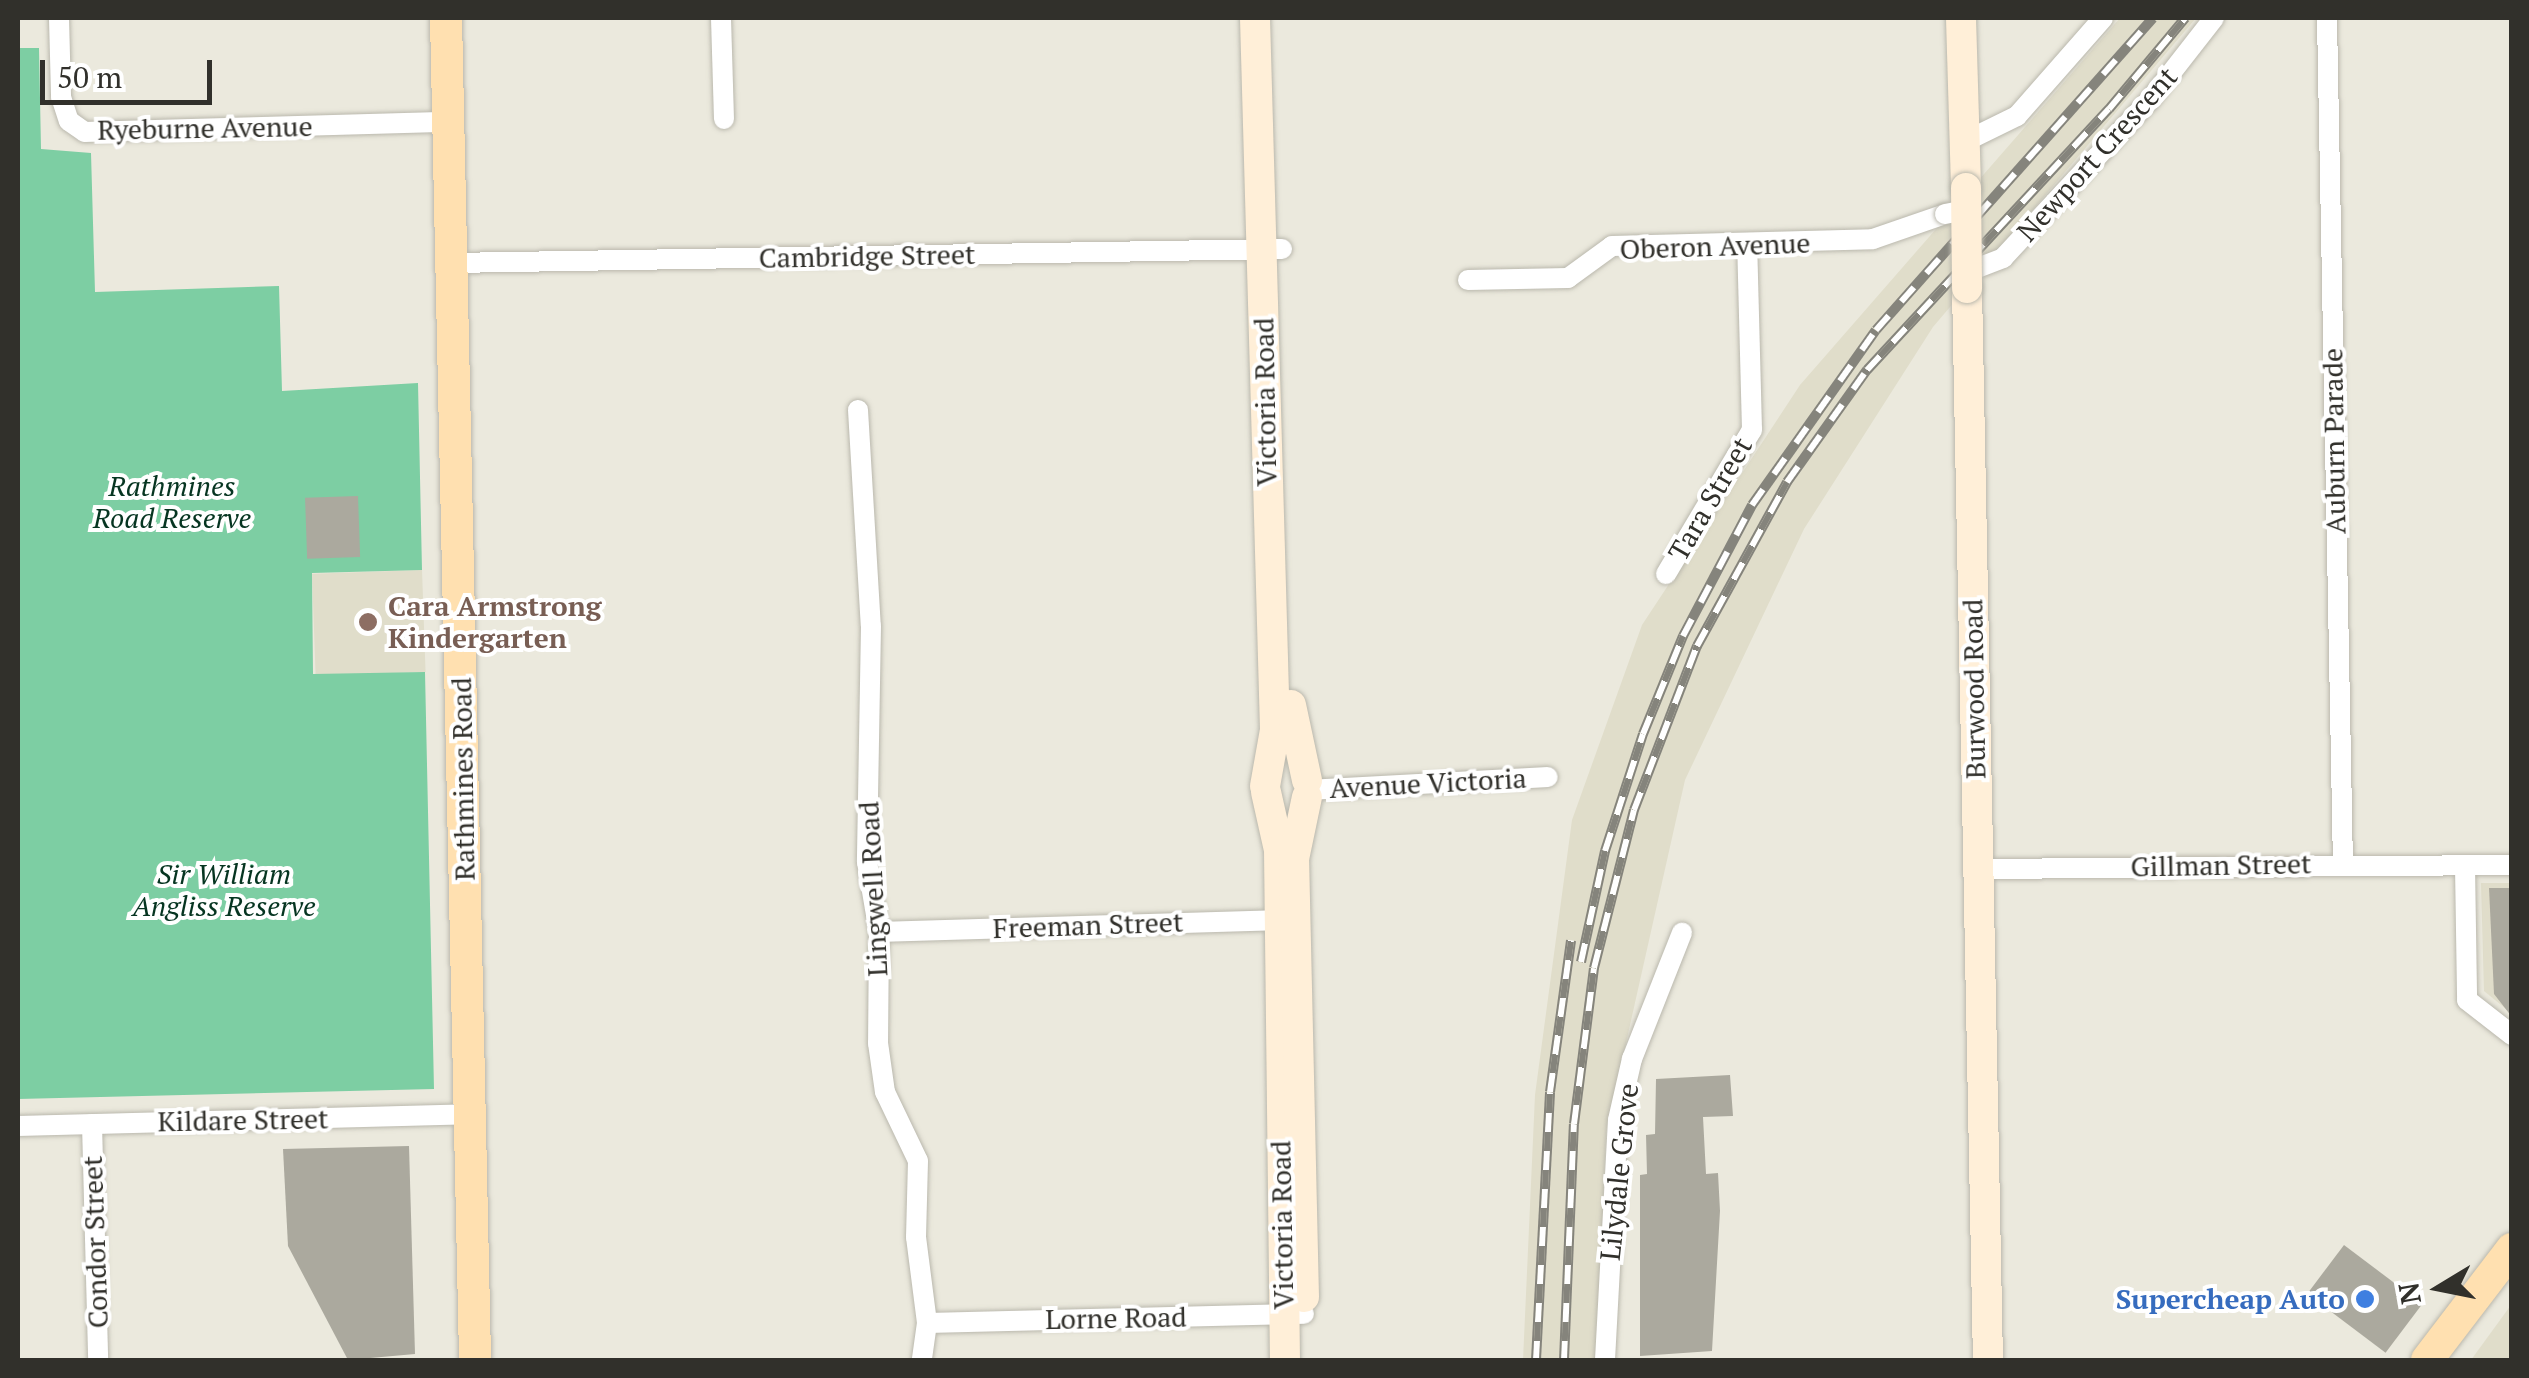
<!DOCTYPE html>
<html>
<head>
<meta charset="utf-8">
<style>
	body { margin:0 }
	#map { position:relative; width:2529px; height:1378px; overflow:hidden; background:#ebe9dd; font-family:"PT Serif",serif }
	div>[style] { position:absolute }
	.built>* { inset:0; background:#e0ddca; transform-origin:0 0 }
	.green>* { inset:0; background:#7dcea3 }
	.building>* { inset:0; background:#aba99e; transform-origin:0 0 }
	.roads { filter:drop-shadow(0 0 2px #bab8ad) drop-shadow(0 0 2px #bab8ad) }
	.street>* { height:20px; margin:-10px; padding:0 10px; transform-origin:10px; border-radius:10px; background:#fff }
	.secondary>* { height:30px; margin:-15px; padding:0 15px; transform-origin:15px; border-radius:15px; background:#ffefd8 }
	.primary>* { height:32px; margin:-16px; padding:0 16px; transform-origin:16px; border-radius:16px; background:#ffe0b0 }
	.rail>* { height:10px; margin-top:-5px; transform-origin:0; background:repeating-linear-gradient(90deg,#fff 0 19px,#85847c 0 38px); box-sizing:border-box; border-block:2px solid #85847c }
	.bridges { filter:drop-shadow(0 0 2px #bab8ad) drop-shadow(0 0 2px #bab8ad) }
	.street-bridge>* { height:20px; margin:-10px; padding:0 10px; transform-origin:10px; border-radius:10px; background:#fff }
	.secondary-bridge>* { height:30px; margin:-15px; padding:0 15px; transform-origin:15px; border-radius:15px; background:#ffefd8 }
	.dots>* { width:28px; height:28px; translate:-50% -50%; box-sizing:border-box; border:5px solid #fff; border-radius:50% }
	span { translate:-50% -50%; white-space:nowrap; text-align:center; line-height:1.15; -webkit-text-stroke:8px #fff; paint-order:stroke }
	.street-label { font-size:28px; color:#31302b }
	.park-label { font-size:28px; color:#063521; font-style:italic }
	.education-label { font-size:28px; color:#785e54; font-weight:700 }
	.left { translate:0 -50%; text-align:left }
	.shop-label { font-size:28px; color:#366cbe; font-weight:700 }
	.right { translate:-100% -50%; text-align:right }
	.frame { position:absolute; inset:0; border:20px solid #31302b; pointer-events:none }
	.north { position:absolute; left:2389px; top:1238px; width:100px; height:100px; -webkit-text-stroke:8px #fff; paint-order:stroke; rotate:260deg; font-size:28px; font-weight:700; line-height:40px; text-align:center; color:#31302b }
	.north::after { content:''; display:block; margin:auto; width:35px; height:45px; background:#31302b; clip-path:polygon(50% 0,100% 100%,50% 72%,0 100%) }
	.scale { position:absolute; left:40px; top:60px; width:172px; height:45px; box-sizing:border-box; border:5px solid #31302b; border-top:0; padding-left:12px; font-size:30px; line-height:35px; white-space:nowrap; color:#31302b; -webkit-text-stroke:8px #fff; paint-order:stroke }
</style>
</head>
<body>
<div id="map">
	<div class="built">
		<i style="clip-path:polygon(2120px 18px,2196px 18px,1933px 327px,1804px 529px,1685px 780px,1606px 1132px,1597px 1360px,1523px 1360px,1535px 1095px,1572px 820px,1642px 625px,1800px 385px)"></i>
		<i style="left:422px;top:570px;width:102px;height:110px;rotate:88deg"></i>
		<i style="clip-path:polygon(2481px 883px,2511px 883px,2511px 1013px,2484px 991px)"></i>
		<i style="clip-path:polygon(2511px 1305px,2511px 1360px,2471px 1360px)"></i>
	</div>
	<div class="green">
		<i style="clip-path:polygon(18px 48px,39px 48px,41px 149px,91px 153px,95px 292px,279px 286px,282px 391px,418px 383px,422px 570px,312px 573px,313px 674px,425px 672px,434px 1089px,18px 1099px)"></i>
	</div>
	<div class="building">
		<i style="left:358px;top:496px;width:61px;height:53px;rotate:88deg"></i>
		<i style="clip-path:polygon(2489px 888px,2512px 888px,2512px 1017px,2494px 994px)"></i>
		<i style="clip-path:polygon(1730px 1075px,1733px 1116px,1703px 1117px,1706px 1174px,1718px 1173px,1720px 1211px,1712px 1351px,1640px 1356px,1640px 1175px,1647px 1174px,1646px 1135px,1655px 1134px,1656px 1079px)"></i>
		<i style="clip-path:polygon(409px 1146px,415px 1354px,348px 1360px,288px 1246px,283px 1149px)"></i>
		<i style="left:2344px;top:1245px;width:98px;height:61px;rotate:37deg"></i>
	</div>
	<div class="roads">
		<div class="street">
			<i style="left:59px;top:18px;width:79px;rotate:88.5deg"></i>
			<i style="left:61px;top:97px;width:25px;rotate:72deg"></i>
			<i style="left:69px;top:121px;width:19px;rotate:35deg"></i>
			<i style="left:85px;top:132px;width:363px;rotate:-1.6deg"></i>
			<i style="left:721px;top:18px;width:101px;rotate:88.3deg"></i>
			<i style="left:2327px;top:18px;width:845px;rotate:88.92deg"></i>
			<i style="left:1964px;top:142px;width:59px;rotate:-26.1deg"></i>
			<i style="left:2017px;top:116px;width:130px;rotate:-48.7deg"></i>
			<i style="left:451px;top:263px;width:831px;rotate:-0.97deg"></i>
			<i style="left:1967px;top:272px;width:39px;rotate:-21deg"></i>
			<i style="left:2003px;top:258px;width:216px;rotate:-47.1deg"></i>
			<i style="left:2150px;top:100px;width:104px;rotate:-52deg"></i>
			<i style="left:1468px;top:280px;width:100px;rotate:-1.1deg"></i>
			<i style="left:1568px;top:278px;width:54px;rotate:-36deg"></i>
			<i style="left:1612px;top:246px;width:261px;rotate:-1.5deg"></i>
			<i style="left:1873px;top:239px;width:76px;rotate:-19.1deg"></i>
			<i style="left:858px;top:410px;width:216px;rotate:86.6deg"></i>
			<i style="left:871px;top:626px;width:236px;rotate:91deg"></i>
			<i style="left:867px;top:862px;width:71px;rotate:80.3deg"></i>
			<i style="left:879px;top:932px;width:111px;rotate:90.5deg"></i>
			<i style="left:878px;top:1043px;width:49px;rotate:81.9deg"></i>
			<i style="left:885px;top:1092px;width:76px;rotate:64.4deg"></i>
			<i style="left:918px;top:1161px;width:76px;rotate:91.5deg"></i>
			<i style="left:916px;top:1237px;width:87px;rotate:82.7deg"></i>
			<i style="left:927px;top:1323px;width:37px;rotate:98deg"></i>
			<i style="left:1666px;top:574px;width:168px;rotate:-59.2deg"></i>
			<i style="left:1752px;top:430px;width:187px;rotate:-91.5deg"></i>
			<i style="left:1308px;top:790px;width:240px;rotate:-3.1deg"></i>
			<i style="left:2465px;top:866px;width:134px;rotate:89.1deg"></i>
			<i style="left:2467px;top:1000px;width:57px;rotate:37.9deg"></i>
			<i style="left:1977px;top:869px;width:535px;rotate:-0.43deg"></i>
			<i style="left:879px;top:932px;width:412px;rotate:-1.7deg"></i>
			<i style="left:92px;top:1124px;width:236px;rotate:88.5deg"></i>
			<i style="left:18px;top:1126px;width:451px;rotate:-1.5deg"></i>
			<i style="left:927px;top:1323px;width:377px;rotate:-1.4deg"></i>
			<i style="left:1605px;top:1360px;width:240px;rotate:-86.9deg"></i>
			<i style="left:1618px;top:1120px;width:63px;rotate:-77.1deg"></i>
			<i style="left:1632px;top:1059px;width:136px;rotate:-68.4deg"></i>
		</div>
		<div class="secondary">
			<i style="left:1255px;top:18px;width:712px;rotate:88.39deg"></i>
			<i style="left:1275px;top:730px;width:57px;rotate:100.1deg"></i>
			<i style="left:1961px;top:18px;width:170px;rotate:88.3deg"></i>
			<i style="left:1967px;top:288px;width:1072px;rotate:88.88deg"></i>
			<i style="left:1291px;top:705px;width:77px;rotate:78deg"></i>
			<i style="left:1266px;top:792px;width:59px;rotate:77.4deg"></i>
			<i style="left:1279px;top:850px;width:510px;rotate:89.33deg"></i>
			<i style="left:1304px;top:1297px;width:438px;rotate:-91.3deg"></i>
			<i style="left:1294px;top:859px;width:63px;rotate:-78.2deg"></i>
		</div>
		<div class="primary">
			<i style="left:446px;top:18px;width:1342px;rotate:88.76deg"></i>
			<i style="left:2427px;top:1360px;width:140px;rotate:-52.6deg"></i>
		</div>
	</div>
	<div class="rail">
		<i style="left:1581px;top:962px;width:114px;rotate:-77.8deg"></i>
		<i style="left:1605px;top:851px;width:123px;rotate:-72deg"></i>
		<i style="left:1643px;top:734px;width:106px;rotate:-67.8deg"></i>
		<i style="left:1683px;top:636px;width:148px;rotate:-62.2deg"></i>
		<i style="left:1752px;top:505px;width:214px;rotate:-54.7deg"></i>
		<i style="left:1876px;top:330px;width:417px;rotate:-48.4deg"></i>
		<i style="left:1536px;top:1360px;width:268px;rotate:-87deg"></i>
		<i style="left:1550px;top:1092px;width:153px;rotate:-82.1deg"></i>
		<i style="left:1564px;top:1360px;width:236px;rotate:-87.6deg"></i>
		<i style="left:1574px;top:1124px;width:157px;rotate:-82.7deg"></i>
		<i style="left:1594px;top:968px;width:163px;rotate:-75.8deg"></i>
		<i style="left:1634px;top:810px;width:176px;rotate:-69deg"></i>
		<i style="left:1697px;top:646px;width:187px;rotate:-61.2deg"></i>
		<i style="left:1787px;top:482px;width:138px;rotate:-54.5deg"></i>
		<i style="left:1867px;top:370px;width:356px;rotate:-47.2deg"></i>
		<i style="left:2109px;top:109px;width:119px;rotate:-50.1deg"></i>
	</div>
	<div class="bridges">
		<div class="street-bridge">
			<i style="left:1945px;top:214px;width:21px;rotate:-11deg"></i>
		</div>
		<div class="secondary-bridge">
			<i style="left:1966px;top:188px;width:100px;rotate:89.4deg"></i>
		</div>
	</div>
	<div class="dots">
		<i style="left:368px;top:622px;background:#8d6e63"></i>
		<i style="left:2365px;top:1299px;background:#3f7fe0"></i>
	</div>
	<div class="street-label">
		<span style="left:205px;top:128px;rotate:-1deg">Ryeburne Avenue</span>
		<span style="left:2097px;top:154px;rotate:-48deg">Newport Crescent</span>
		<span style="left:1715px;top:246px;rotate:-2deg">Oberon Avenue</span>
		<span style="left:867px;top:256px;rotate:-1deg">Cambridge Street</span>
		<span style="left:1265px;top:402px;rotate:-91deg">Victoria Road</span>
		<span style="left:2334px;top:441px;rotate:-91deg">Auburn Parade</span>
		<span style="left:1710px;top:499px;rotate:-60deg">Tara Street</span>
		<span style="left:1974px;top:689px;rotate:-91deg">Burwood Road</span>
		<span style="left:463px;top:779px;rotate:-91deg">Rathmines Road</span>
		<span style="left:1428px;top:783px;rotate:-3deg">Avenue Victoria</span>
		<span style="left:2221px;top:865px;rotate:-1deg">Gillman Street</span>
		<span style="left:873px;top:889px;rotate:-93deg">Lingwell Road</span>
		<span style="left:1088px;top:925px;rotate:-2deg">Freeman Street</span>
		<span style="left:243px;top:1120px;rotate:-1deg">Kildare Street</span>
		<span style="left:1619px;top:1172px;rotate:-84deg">Lilydale Grove</span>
		<span style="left:1282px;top:1225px;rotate:-91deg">Victoria Road</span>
		<span style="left:95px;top:1242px;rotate:-92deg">Condor Street</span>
		<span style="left:1116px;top:1318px;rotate:-1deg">Lorne Road</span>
	</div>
	<div class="park-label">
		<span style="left:172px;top:502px">Rathmines<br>Road Reserve</span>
		<span style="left:224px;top:890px">Sir William<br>Angliss Reserve</span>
	</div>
	<div class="education-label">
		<span class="left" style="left:388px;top:622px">Cara Armstrong<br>Kindergarten</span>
	</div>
	<div class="shop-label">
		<span class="right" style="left:2345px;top:1299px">Supercheap Auto</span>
	</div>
	<div class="frame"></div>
	<div class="north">N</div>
	<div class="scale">50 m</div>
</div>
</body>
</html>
